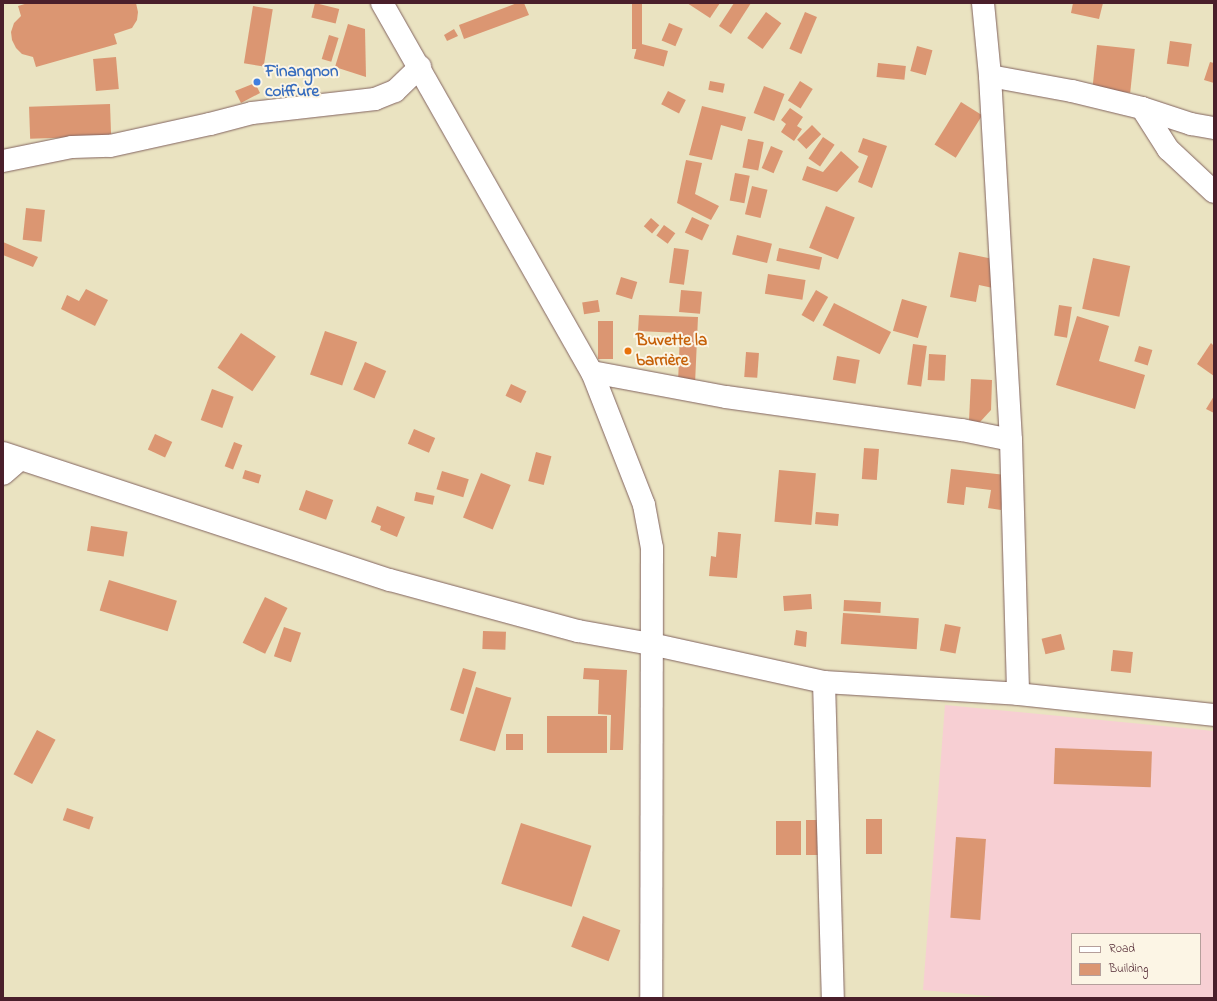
<!DOCTYPE html>
<html>
<head>
<meta charset="utf-8">
<style>
	body { margin:0 }
	#map { position:relative; width:1217px; height:1001px; overflow:hidden; background:#eae3c1; font-family:"Indie Flower",sans-serif }
	div>[style] { position:absolute }
	.built>* { inset:0; background:#f7cfd3 }
	.building>* { inset:0; background:#db9672; transform-origin:0 0 }
	.roads { filter:drop-shadow(0 0 1px #826460) drop-shadow(0 0 1px #826460) }
	.minor>* { height:22px; margin:-11px; padding:0 11px; transform-origin:11px; border-radius:11px; background:#fff }
	.dots>* { width:11px; height:11px; translate:-50% -50%; box-sizing:border-box; border:2px solid #fcf5e5; border-radius:50% }
	span { translate:-50% -50%; white-space:nowrap; text-align:center; line-height:1.15; -webkit-text-stroke:4px #fcf5e5; paint-order:stroke }
	.shop-label { font-size:17px; color:#366cbe; font-weight:700 }
	.left { translate:0 -50%; text-align:left }
	.food-label { font-size:17px; color:#c56008; font-weight:700 }
	.frame { position:absolute; inset:0; border:4px solid #4a1f2b; pointer-events:none }
	.legend { position:absolute; left:1071px; top:933px; width:130px; height:52px; box-sizing:border-box; background:#fcf5e5; border:1px solid #b59f9b; margin:0; padding:5px 7px; list-style:none; font-size:12px; color:#4a1f2b }
	.legend li { display:flex; align-items:center; gap:8px; height:20px }
	.legend b { width:20px; border:1px solid #b59f9b }
</style>
</head>
<body>
<div id="map">
	<div class="built">
		<i style="clip-path:polygon(evenodd,945px 705px,1214px 731px,1214px 998px,1008px 998px,923px 990px,945px 705px,1072px 934px,1200px 934px,1200px 984px,1072px 984px,1072px 934px)"></i>
	</div>
	<div class="building">
		<i style="clip-path:polygon(28px 3px,136px 3px,138px 12px,137px 20px,132px 28px,114px 34px,117px 44px,36px 67px,33px 57px,22px 54px,16px 48px,12px 40px,11px 32px,14px 23px,21px 16px,18px 6px)"></i>
		<i style="left:315px;top:3px;width:25px;height:15px;rotate:14deg"></i>
		<i style="clip-path:polygon(517px 3px,524px 3px,529px 15px,464px 39px,459px 25px)"></i>
		<i style="left:632px;top:3px;width:10px;height:46px"></i>
		<i style="clip-path:polygon(687px 3px,720px 3px,710px 18px)"></i>
		<i style="clip-path:polygon(734px 3px,751px 3px,731px 34px,719px 26px)"></i>
		<i style="clip-path:polygon(1073px 3px,1103px 3px,1099px 19px,1071px 13px)"></i>
		<i style="left:253px;top:6px;width:20px;height:58px;rotate:9deg"></i>
		<i style="left:766px;top:12px;width:19px;height:32px;rotate:36deg"></i>
		<i style="left:805px;top:12px;width:13px;height:40px;rotate:23deg"></i>
		<i style="left:669px;top:23px;width:15px;height:19px;rotate:23deg"></i>
		<i style="clip-path:polygon(348px 24px,365px 29px,366px 77px,335px 67px)"></i>
		<i style="clip-path:polygon(454px 29px,458px 36px,447px 41px,444px 35px)"></i>
		<i style="left:329px;top:35px;width:10px;height:25px;rotate:17deg"></i>
		<i style="left:1170px;top:41px;width:22px;height:23px;rotate:8deg"></i>
		<i style="left:638px;top:43px;width:31px;height:16px;rotate:15deg"></i>
		<i style="left:1097px;top:45px;width:38px;height:44px;rotate:6deg"></i>
		<i style="left:917px;top:46px;width:16px;height:26px;rotate:15deg"></i>
		<i style="left:116px;top:57px;width:32px;height:23px;rotate:85deg"></i>
		<i style="clip-path:polygon(1210px 62px,1214px 63px,1214px 83px,1204px 80px)"></i>
		<i style="left:878px;top:63px;width:28px;height:14px;rotate:6deg"></i>
		<i style="left:710px;top:81px;width:15px;height:9px;rotate:11deg"></i>
		<i style="left:800px;top:81px;width:15px;height:23px;rotate:32deg"></i>
		<i style="clip-path:polygon(255px 83px,260px 93px,241px 103px,235px 91px)"></i>
		<i style="left:764px;top:86px;width:22px;height:29px;rotate:21deg"></i>
		<i style="left:668px;top:91px;width:20px;height:15px;rotate:27deg"></i>
		<i style="left:961px;top:102px;width:25px;height:50px;rotate:32deg"></i>
		<i style="left:110px;top:104px;width:32px;height:81px;rotate:88deg"></i>
		<i style="clip-path:polygon(702px 106px,746px 117px,742px 131px,721px 125px,712px 160px,689px 155px)"></i>
		<i style="clip-path:polygon(790px 108px,803px 117px,797px 126px,802px 129px,794px 141px,781px 132px,786px 124px,781px 120px)"></i>
		<i style="left:812px;top:125px;width:13px;height:21px;rotate:45deg"></i>
		<i style="left:823px;top:137px;width:14px;height:26px;rotate:34deg"></i>
		<i style="clip-path:polygon(863px 138px,887px 146px,872px 188px,858px 182px,868px 156px,858px 152px)"></i>
		<i style="left:748px;top:139px;width:16px;height:29px;rotate:11deg"></i>
		<i style="left:771px;top:146px;width:13px;height:24px;rotate:23deg"></i>
		<i style="clip-path:polygon(841px 151px,859px 167px,837px 192px,802px 180px,807px 166px,823px 172px)"></i>
		<i style="clip-path:polygon(686px 160px,702px 163px,695px 194px,719px 206px,711px 220px,677px 203px)"></i>
		<i style="left:735px;top:173px;width:15px;height:28px;rotate:11deg"></i>
		<i style="left:752px;top:186px;width:16px;height:29px;rotate:14deg"></i>
		<i style="left:826px;top:206px;width:31px;height:45px;rotate:22deg"></i>
		<i style="left:26px;top:208px;width:19px;height:32px;rotate:6deg"></i>
		<i style="left:692px;top:217px;width:19px;height:17px;rotate:25deg"></i>
		<i style="left:651px;top:218px;width:11px;height:11px;rotate:41deg"></i>
		<i style="left:664px;top:225px;width:14px;height:13px;rotate:36deg"></i>
		<i style="left:737px;top:235px;width:36px;height:20px;rotate:14deg"></i>
		<i style="clip-path:polygon(3px 242px,38px 257px,33px 267px,3px 255px)"></i>
		<i style="left:674px;top:248px;width:15px;height:35px;rotate:8deg"></i>
		<i style="left:779px;top:248px;width:44px;height:13px;rotate:12deg"></i>
		<i style="clip-path:polygon(959px 252px,998px 260px,993px 288px,979px 285px,976px 302px,950px 297px)"></i>
		<i style="left:1093px;top:258px;width:38px;height:52px;rotate:12deg"></i>
		<i style="left:768px;top:274px;width:38px;height:20px;rotate:9deg"></i>
		<i style="left:621px;top:277px;width:17px;height:18px;rotate:17deg"></i>
		<i style="clip-path:polygon(86px 289px,108px 300px,95px 326px,61px 309px,67px 295px,79px 301px)"></i>
		<i style="left:681px;top:290px;width:21px;height:22px;rotate:5deg"></i>
		<i style="left:816px;top:290px;width:14px;height:29px;rotate:30deg"></i>
		<i style="left:902px;top:299px;width:26px;height:33px;rotate:16deg"></i>
		<i style="left:598px;top:300px;width:12px;height:16px;rotate:81deg"></i>
		<i style="left:834px;top:303px;width:64px;height:25px;rotate:27deg"></i>
		<i style="left:1059px;top:305px;width:13px;height:31px;rotate:9deg"></i>
		<i style="clip-path:polygon(639px 315px,698px 317px,695px 384px,678px 383px,680px 333px,638px 331px)"></i>
		<i style="clip-path:polygon(1077px 316px,1109px 326px,1099px 361px,1145px 375px,1135px 409px,1056px 385px)"></i>
		<i style="left:598px;top:321px;width:15px;height:38px"></i>
		<i style="left:325px;top:331px;width:34px;height:46px;rotate:19deg"></i>
		<i style="left:241px;top:333px;width:42px;height:42px;rotate:34deg"></i>
		<i style="clip-path:polygon(1211px 343px,1214px 346px,1214px 376px,1197px 364px)"></i>
		<i style="left:913px;top:344px;width:14px;height:41px;rotate:8deg"></i>
		<i style="left:1139px;top:346px;width:14px;height:16px;rotate:17deg"></i>
		<i style="left:746px;top:352px;width:13px;height:25px;rotate:4deg"></i>
		<i style="left:929px;top:354px;width:17px;height:26px;rotate:3deg"></i>
		<i style="left:837px;top:356px;width:23px;height:24px;rotate:10deg"></i>
		<i style="left:365px;top:362px;width:23px;height:30px;rotate:23deg"></i>
		<i style="clip-path:polygon(971px 379px,992px 380px,991px 410px,980px 422px,969px 421px)"></i>
		<i style="left:511px;top:384px;width:17px;height:13px;rotate:25deg"></i>
		<i style="left:212px;top:389px;width:23px;height:33px;rotate:20deg"></i>
		<i style="clip-path:polygon(1214px 396px,1214px 413px,1206px 409px)"></i>
		<i style="left:414px;top:429px;width:23px;height:16px;rotate:23deg"></i>
		<i style="left:155px;top:434px;width:19px;height:17px;rotate:25deg"></i>
		<i style="left:234px;top:442px;width:9px;height:26px;rotate:21deg"></i>
		<i style="left:864px;top:448px;width:15px;height:31px;rotate:4deg"></i>
		<i style="left:536px;top:452px;width:16px;height:30px;rotate:15deg"></i>
		<i style="clip-path:polygon(951px 469px,1006px 475px,1001px 510px,988px 508px,991px 490px,966px 487px,964px 505px,947px 503px)"></i>
		<i style="left:245px;top:470px;width:17px;height:9px;rotate:17deg"></i>
		<i style="left:779px;top:470px;width:37px;height:52px;rotate:5deg"></i>
		<i style="left:442px;top:471px;width:28px;height:19px;rotate:17deg"></i>
		<i style="left:481px;top:473px;width:32px;height:48px;rotate:22deg"></i>
		<i style="left:306px;top:490px;width:29px;height:21px;rotate:20deg"></i>
		<i style="left:416px;top:492px;width:19px;height:9px;rotate:12deg"></i>
		<i style="clip-path:polygon(377px 506px,405px 517px,397px 537px,380px 530px,381px 526px,371px 522px)"></i>
		<i style="left:816px;top:512px;width:23px;height:12px;rotate:5deg"></i>
		<i style="left:91px;top:526px;width:37px;height:25px;rotate:9deg"></i>
		<i style="clip-path:polygon(718px 532px,741px 534px,737px 578px,709px 576px,711px 556px,716px 557px)"></i>
		<i style="left:109px;top:580px;width:71px;height:32px;rotate:17deg"></i>
		<i style="left:811px;top:594px;width:15px;height:28px;rotate:86deg"></i>
		<i style="left:265px;top:597px;width:25px;height:51px;rotate:26deg"></i>
		<i style="left:844px;top:600px;width:37px;height:11px;rotate:3deg"></i>
		<i style="left:843px;top:613px;width:76px;height:31px;rotate:4deg"></i>
		<i style="left:945px;top:624px;width:16px;height:27px;rotate:11deg"></i>
		<i style="left:284px;top:627px;width:18px;height:31px;rotate:19deg"></i>
		<i style="clip-path:polygon(796px 630px,807px 632px,806px 647px,794px 645px)"></i>
		<i style="left:483px;top:631px;width:23px;height:18px;rotate:2deg"></i>
		<i style="left:1061px;top:634px;width:16px;height:20px;rotate:76deg"></i>
		<i style="left:1113px;top:650px;width:20px;height:21px;rotate:6deg"></i>
		<i style="left:463px;top:668px;width:14px;height:44px;rotate:17deg"></i>
		<i style="clip-path:polygon(584px 668px,627px 670px,623px 750px,610px 750px,611px 715px,598px 714px,599px 680px,583px 679px)"></i>
		<i style="left:476px;top:687px;width:37px;height:56px;rotate:17deg"></i>
		<i style="left:547px;top:716px;width:60px;height:37px"></i>
		<i style="left:37px;top:730px;width:21px;height:50px;rotate:28deg"></i>
		<i style="left:506px;top:734px;width:17px;height:16px"></i>
		<i style="left:1055px;top:748px;width:97px;height:36px;rotate:2deg"></i>
		<i style="left:67px;top:808px;width:28px;height:13px;rotate:19deg"></i>
		<i style="left:866px;top:819px;width:16px;height:35px"></i>
		<i style="left:806px;top:820px;width:16px;height:35px"></i>
		<i style="left:776px;top:821px;width:25px;height:34px"></i>
		<i style="left:521px;top:823px;width:74px;height:64px;rotate:18deg"></i>
		<i style="left:956px;top:837px;width:30px;height:81px;rotate:4deg"></i>
		<i style="left:583px;top:916px;width:40px;height:33px;rotate:21deg"></i>
	</div>
	<div class="roads">
		<div class="minor">
			<i style="left:382px;top:3px;width:425px;rotate:60.4deg"></i>
			<i style="left:592px;top:372px;width:143px;rotate:68.6deg"></i>
			<i style="left:644px;top:505px;width:44px;rotate:79.5deg"></i>
			<i style="left:652px;top:548px;width:450px;rotate:90.1deg"></i>
			<i style="left:983px;top:3px;width:73px;rotate:84.5deg"></i>
			<i style="left:990px;top:76px;width:365px;rotate:86.7deg"></i>
			<i style="left:1011px;top:440px;width:254px;rotate:88.4deg"></i>
			<i style="left:990px;top:76px;width:83px;rotate:10.4deg"></i>
			<i style="left:1072px;top:91px;width:72px;rotate:13.7deg"></i>
			<i style="left:1142px;top:108px;width:52px;rotate:18.1deg"></i>
			<i style="left:1191px;top:124px;width:23px;rotate:10deg"></i>
			<i style="left:1142px;top:108px;width:49px;rotate:57.6deg"></i>
			<i style="left:1168px;top:149px;width:63px;rotate:43.1deg"></i>
			<i style="left:3px;top:161px;width:70px;rotate:-11.5deg"></i>
			<i style="left:72px;top:147px;width:38px;rotate:-2deg"></i>
			<i style="left:110px;top:146px;width:102px;rotate:-12.4deg"></i>
			<i style="left:210px;top:124px;width:43px;rotate:-14.7deg"></i>
			<i style="left:252px;top:113px;width:124px;rotate:-6.5deg"></i>
			<i style="left:375px;top:99px;width:22px;rotate:-22deg"></i>
			<i style="left:395px;top:91px;width:35px;rotate:-44deg"></i>
			<i style="left:592px;top:372px;width:136px;rotate:10.6deg"></i>
			<i style="left:726px;top:397px;width:238px;rotate:8deg"></i>
			<i style="left:962px;top:430px;width:50px;rotate:11.5deg"></i>
			<i style="left:3px;top:453px;width:407px;rotate:18.2deg"></i>
			<i style="left:390px;top:580px;width:195px;rotate:15.2deg"></i>
			<i style="left:578px;top:631px;width:74px;rotate:10.1deg"></i>
			<i style="left:651px;top:644px;width:177px;rotate:12.4deg"></i>
			<i style="left:824px;top:682px;width:194px;rotate:3.5deg"></i>
			<i style="left:1018px;top:694px;width:197px;rotate:6.1deg"></i>
			<i style="left:3px;top:474px;width:21px;rotate:-41deg"></i>
			<i style="left:824px;top:682px;width:316px;rotate:88.4deg"></i>
		</div>
	</div>
	<div class="dots">
		<i style="left:257px;top:82px;background:#3f7fe0"></i>
		<i style="left:628px;top:351px;background:#e8710a"></i>
	</div>
	<div class="shop-label">
		<span class="left" style="left:265px;top:82px">Finangnon<br>coiffure</span>
	</div>
	<div class="food-label">
		<span class="left" style="left:636px;top:351px">Buvette la<br>barrière</span>
	</div>
	<div class="frame"></div>
	<ul class="legend">
	<li><b style="height:5px;background:#fff"></b>Road</li>
	<li><b style="height:11px;background:#db9672"></b>Building</li>
	</ul>
</div>
</body>
</html>
